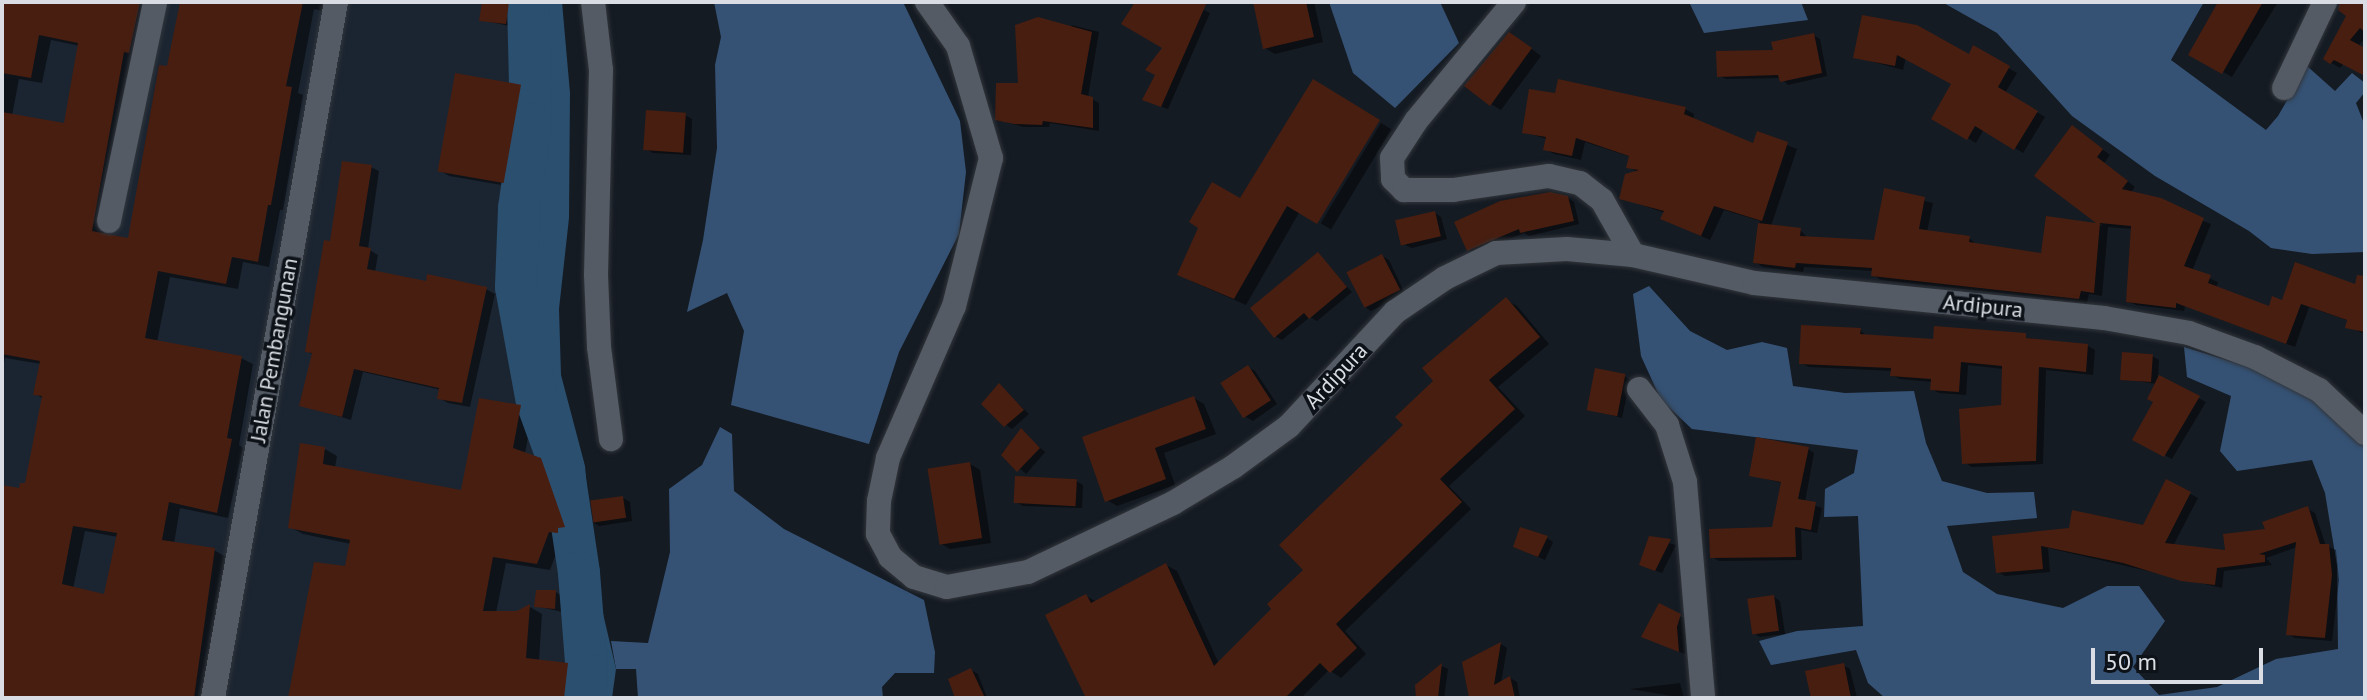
<!DOCTYPE html>
<html>
<head>
<meta charset="utf-8">
<style>
	body { margin:0 }
	#map { position:relative; width:2367px; height:700px; overflow:hidden; background:#151b23; font-family:"PT Sans",sans-serif }
	div>[style] { position:absolute }
	.built>* { inset:0; background:#1b2531 }
	.forest>* { inset:0; background:#355275 }
	.water>* { inset:0; background:#2b4f6f }
	.shadow>* { inset:0; background:#0007; transform-origin:0 0 }
	.river>* { height:42px; margin:-21px; padding:0 21px; transform-origin:21px; border-radius:21px; background:#2b4f6f }
	.building>* { inset:0; background:#481e10; transform-origin:0 0 }
	.roads { filter:drop-shadow(0 0 2px #32363c) drop-shadow(0 0 2px #32363c) }
	.minor>* { height:24px; margin:-12px; padding:0 12px; transform-origin:12px; border-radius:12px; background:#545b64 }
	span { translate:-50% -50%; white-space:nowrap; text-align:center; line-height:1.15; -webkit-text-stroke:7px #0d1219; paint-order:stroke }
	.street-label { font-size:22px; color:#dadee4 }
	.frame { position:absolute; inset:0; border:4px solid #dadee4; pointer-events:none }
	.scale { position:absolute; left:2091px; top:648px; width:172px; height:36px; box-sizing:border-box; border:4px solid #dadee4; border-top:0; padding-left:10px; font-size:24px; line-height:28px; white-space:nowrap; color:#dadee4; -webkit-text-stroke:6px #0d1219; paint-order:stroke }
</style>
</head>
<body>
<div id="map">
	<div class="built">
		<i style="clip-path:polygon(2px 2px,532px 2px,537px 33px,540px 113px,530px 326px,541px 381px,567px 465px,588px 602px,592px 698px,2px 698px)"></i>
	</div>
	<div class="forest">
		<i style="clip-path:polygon(714px 2px,903px 2px,960px 121px,966px 172px,959px 234px,899px 352px,869px 444px,731px 405px,744px 331px,727px 293px,687px 312px,703px 240px,717px 148px,715px 65px,721px 37px)"></i>
		<i style="clip-path:polygon(1329px 2px,1440px 2px,1459px 43px,1395px 108px,1353px 73px)"></i>
		<i style="clip-path:polygon(1689px 2px,1801px 2px,1808px 20px,1704px 33px)"></i>
		<i style="clip-path:polygon(1942px 2px,2204px 2px,2171px 60px,2266px 130px,2278px 116px,2307px 66px,2335px 91px,2352px 73px,2365px 83px,2365px 92px,2356px 103px,2365px 126px,2365px 252px,2312px 254px,2271px 248px,2249px 231px,2155px 176px,2072px 116px,1997px 33px)"></i>
		<i style="clip-path:polygon(1649px 286px,1690px 331px,1727px 350px,1762px 342px,1787px 348px,1793px 386px,1845px 393px,1914px 391px,1926px 443px,1942px 481px,1987px 493px,2034px 492px,2037px 518px,1947px 526px,1963px 572px,1997px 594px,2063px 608px,2107px 586px,2139px 586px,2165px 621px,2133px 667px,2159px 695px,2217px 687px,2276px 659px,2338px 649px,2337px 566px,2325px 493px,2312px 460px,2237px 471px,2220px 451px,2231px 396px,2187px 377px,2184px 347px,2249px 367px,2311px 396px,2365px 443px,2365px 698px,1885px 698px,1868px 683px,1856px 650px,1771px 665px,1759px 641px,1797px 631px,1863px 626px,1858px 516px,1824px 517px,1825px 489px,1854px 473px,1858px 450px,1692px 429px,1661px 400px,1641px 356px,1633px 294px)"></i>
		<i style="clip-path:polygon(720px 427px,732px 434px,734px 491px,784px 529px,924px 600px,935px 652px,934px 673px,895px 673px,882px 687px,883px 698px,638px 698px,636px 669px,616px 669px,611px 641px,648px 643px,670px 552px,669px 489px,702px 465px)"></i>
	</div>
	<div class="water">
		<i style="clip-path:polygon(532px 2px,562px 2px,570px 93px,569px 218px,559px 309px,561px 375px,585px 466px,594px 575px,616px 669px,612px 698px,592px 698px,588px 602px,567px 465px,541px 381px,530px 326px,540px 113px,537px 33px)"></i>
	</div>
	<div class="shadow">
		<i style="clip-path:polygon(evenodd,2px 2px,155px 2px,136px 57px,104px 235px,130px 240px,182px 2px,329px 2px,327px 12px,314px 9px,298px 93px,303px 95px,283px 210px,280px 210px,269px 267px,243px 262px,238px 289px,170px 277px,157px 342px,241px 358px,253px 364px,239px 445px,243px 448px,228px 518px,180px 508px,174px 544px,214px 550px,226px 557px,206px 698px,2px 698px,2px 487px,21px 491px,26px 486px,44px 399px,35px 394px,41px 364px,5px 358px,2px 375px,2px 2px,51px 40px,80px 46px,65px 126px,12px 116px,19px 79px,42px 83px,51px 40px,2px 2px,85px 531px,118px 537px,106px 596px,73px 589px,85px 531px)"></i>
		<i style="clip-path:polygon(484px 2px,516px 2px,513px 27px,481px 20px)"></i>
		<i style="clip-path:polygon(1138px 2px,1188px 2px,1210px 13px,1168px 109px,1151px 103px,1165px 47px)"></i>
		<i style="clip-path:polygon(1255px 2px,1314px 2px,1323px 42px,1275px 54px,1265px 48px)"></i>
		<i style="clip-path:polygon(2226px 2px,2278px 2px,2232px 77px,2191px 54px)"></i>
		<i style="clip-path:polygon(2341px 2px,2365px 2px,2365px 38px,2340px 68px,2325px 59px,2348px 16px)"></i>
		<i style="clip-path:polygon(1863px 17px,1969px 56px,1974px 48px,2017px 73px,2005px 93px,2045px 117px,2023px 153px,1984px 129px,1976px 143px,1934px 118px,1954px 83px,1906px 57px,1903px 70px,1855px 57px)"></i>
		<i style="clip-path:polygon(1071px 25px,1099px 32px,1088px 97px,1099px 103px,1099px 131px,1050px 123px,1049px 127px,1023px 127px,997px 119px,1020px 85px,1073px 29px)"></i>
		<i style="clip-path:polygon(1813px 35px,1820px 39px,1827px 76px,1788px 85px,1781px 78px,1726px 79px,1719px 76px)"></i>
		<i style="clip-path:polygon(1520px 40px,1541px 56px,1501px 110px,1491px 104px)"></i>
		<i style="clip-path:polygon(1314px 81px,1300px 211px,1246px 305px,1191px 281px)"></i>
		<i style="clip-path:polygon(1560px 81px,1685px 109px,1694px 114px,1693px 120px,1754px 146px,1758px 134px,1797px 149px,1771px 226px,1800px 230px,1808px 238px,1875px 242px,1886px 191px,1933px 203px,1927px 232px,1969px 238px,1977px 245px,2043px 255px,2048px 218px,2103px 226px,2037px 175px,2081px 133px,2110px 155px,2104px 163px,2135px 187px,2130px 193px,2211px 224px,2192px 271px,2218px 282px,2216px 288px,2270px 308px,2283px 302px,2365px 289px,2365px 334px,2348px 327px,2349px 321px,2309px 307px,2295px 347px,2185px 306px,2184px 311px,2136px 305px,2128px 301px,2133px 229px,2108px 227px,2102px 296px,2089px 294px,2087px 303px,1881px 280px,1873px 275px,1874px 271px,1804px 267px,1803px 272px,1763px 267px,1755px 262px,1760px 221px,1724px 210px,1710px 240px,1672px 223px,1665px 213px,1621px 198px,1639px 173px,1629px 167px,1631px 157px,1585px 142px,1581px 160px,1554px 154px,1545px 149px,1547px 139px,1524px 132px,1557px 95px)"></i>
		<i style="clip-path:polygon(520px 87px,530px 93px,513px 187px,449px 176px,439px 170px)"></i>
		<i style="clip-path:polygon(685px 115px,692px 119px,691px 155px,653px 153px,646px 149px)"></i>
		<i style="left:1381px;top:123px;width:12px;height:117px;rotate:31deg"></i>
		<i style="clip-path:polygon(371px 167px,379px 171px,368px 249px,378px 255px,375px 272px,428px 283px,486px 289px,495px 294px,470px 407px,448px 403px,439px 398px,441px 390px,363px 372px,351px 420px,301px 405px,314px 355px,307px 351px,332px 243px)"></i>
		<i style="clip-path:polygon(1567px 197px,1574px 202px,1579px 224px,1529px 236px,1524px 233px,1475px 253px,1469px 249px)"></i>
		<i style="clip-path:polygon(1435px 213px,1441px 217px,1447px 239px,1412px 248px,1405px 245px)"></i>
		<i style="clip-path:polygon(1318px 255px,1352px 292px,1317px 321px,1310px 317px,1282px 340px,1275px 336px)"></i>
		<i style="clip-path:polygon(1382px 256px,1389px 260px,1405px 294px,1371px 311px,1365px 307px)"></i>
		<i style="clip-path:polygon(1506px 300px,1517px 306px,1549px 344px,1498px 387px,1525px 416px,1449px 486px,1471px 509px,1345px 631px,1366px 654px,1341px 678px,1329px 670px,1301px 698px,1088px 698px,1086px 596px,1097px 602px,1166px 565px,1177px 571px,1219px 664px,1274px 610px,1306px 570px,1435px 381px)"></i>
		<i style="clip-path:polygon(1860px 330px,1868px 337px,1935px 341px,1969px 330px,2088px 346px,2095px 350px,2093px 375px,2046px 370px,2043px 464px,1972px 467px,1964px 462px,2003px 407px,2004px 369px,1968px 365px,1966px 395px,1939px 393px,1932px 389px,1932px 382px,1900px 379px,1892px 375px,1893px 371px,1809px 367px,1801px 363px)"></i>
		<i style="clip-path:polygon(2152px 356px,2159px 360px,2158px 377px,2206px 402px,2172px 459px,2135px 439px,2155px 402px,2157px 384px,2123px 379px)"></i>
		<i style="clip-path:polygon(1248px 367px,1255px 371px,1277px 404px,1253px 421px,1246px 417px)"></i>
		<i style="clip-path:polygon(1624px 376px,1630px 380px,1622px 418px,1589px 409px)"></i>
		<i style="clip-path:polygon(999px 386px,1029px 414px,1012px 429px,1006px 425px)"></i>
		<i style="clip-path:polygon(1194px 398px,1204px 404px,1216px 434px,1164px 453px,1175px 485px,1117px 506px,1107px 500px)"></i>
		<i style="clip-path:polygon(520px 407px,532px 415px,525px 454px,554px 467px,576px 534px,570px 535px,570px 539px,562px 538px,550px 570px,506px 563px,496px 613px,518px 613px,530px 607px,542px 614px,539px 661px,567px 664px,580px 672px,577px 698px,290px 698px,347px 569px,351px 544px,303px 534px,290px 527px,325px 449px,337px 456px,335px 468px,463px 493px)"></i>
		<i style="left:1021px;top:431px;width:32px;height:29px;rotate:41deg"></i>
		<i style="clip-path:polygon(1808px 449px,1814px 453px,1805px 502px,1822px 508px,1817px 533px,1801px 530px,1802px 560px,1719px 561px,1712px 557px,1774px 529px,1782px 483px,1751px 475px)"></i>
		<i style="clip-path:polygon(970px 464px,980px 470px,991px 543px,950px 549px,940px 543px)"></i>
		<i style="clip-path:polygon(1076px 481px,1083px 485px,1082px 508px,1023px 506px,1016px 502px)"></i>
		<i style="clip-path:polygon(2167px 482px,2198px 498px,2173px 546px,2228px 552px,2308px 509px,2315px 513px,2326px 546px,2336px 550px,2339px 580px,2332px 641px,2295px 638px,2288px 634px,2297px 547px,2266px 558px,2272px 565px,2224px 571px,2222px 588px,2048px 548px,2050px 572px,2005px 576px,1998px 572px,1995px 537px,2144px 528px)"></i>
		<i style="clip-path:polygon(623px 498px,630px 502px,632px 521px,599px 526px,593px 522px)"></i>
		<i style="clip-path:polygon(1547px 538px,1553px 542px,1545px 560px,1522px 550px)"></i>
		<i style="clip-path:polygon(1651px 539px,1676px 545px,1662px 573px,1648px 568px)"></i>
		<i style="clip-path:polygon(556px 592px,562px 596px,562px 612px,536px 606px)"></i>
		<i style="clip-path:polygon(1774px 597px,1780px 601px,1785px 634px,1760px 637px,1754px 633px)"></i>
		<i style="clip-path:polygon(1660px 606px,1687px 620px,1685px 654px,1650px 640px)"></i>
		<i style="clip-path:polygon(1501px 644px,1507px 648px,1501px 683px,1510px 678px,1517px 682px,1520px 698px,1474px 698px)"></i>
		<i style="clip-path:polygon(1843px 665px,1850px 669px,1857px 698px,1813px 698px)"></i>
		<i style="clip-path:polygon(1442px 666px,1448px 669px,1444px 698px,1418px 698px,1417px 686px)"></i>
		<i style="clip-path:polygon(971px 670px,978px 674px,987px 698px,957px 698px)"></i>
		<i style="clip-path:polygon(1680px 683px,1684px 698px,1630px 689px)"></i>
	</div>
	<div class="river">
		<i style="left:528px;top:2px;width:122px;rotate:88.6deg"></i>
		<i style="left:531px;top:124px;width:85px;rotate:98.1deg"></i>
		<i style="left:519px;top:208px;width:79px;rotate:92.2deg"></i>
		<i style="left:516px;top:287px;width:117px;rotate:79.7deg"></i>
		<i style="left:537px;top:402px;width:82px;rotate:70deg"></i>
		<i style="left:565px;top:479px;width:95px;rotate:81.5deg"></i>
		<i style="left:579px;top:573px;width:101px;rotate:85.5deg"></i>
		<i style="left:587px;top:674px;width:24px;rotate:99deg"></i>
	</div>
	<div class="building">
		<i style="clip-path:polygon(evenodd,2px 2px,140px 2px,129px 53px,124px 52px,92px 231px,128px 238px,159px 65px,167px 66px,180px 2px,303px 2px,286px 86px,292px 87px,271px 205px,268px 205px,258px 262px,232px 257px,226px 284px,158px 271px,145px 338px,242px 356px,227px 438px,232px 439px,217px 513px,169px 502px,162px 540px,215px 548px,194px 698px,2px 698px,2px 485px,19px 488px,20px 483px,25px 483px,42px 396px,33px 395px,40px 361px,2px 354px,2px 112px,64px 123px,78px 43px,39px 35px,31px 78px,2px 73px,2px 2px,73px 526px,117px 533px,104px 594px,62px 584px,73px 526px)"></i>
		<i style="clip-path:polygon(482px 2px,509px 2px,506px 24px,479px 21px)"></i>
		<i style="clip-path:polygon(1135px 2px,1207px 2px,1161px 107px,1142px 100px,1155px 75px,1145px 70px,1162px 48px,1121px 24px)"></i>
		<i style="clip-path:polygon(1253px 2px,1306px 2px,1314px 37px,1263px 49px)"></i>
		<i style="clip-path:polygon(2218px 2px,2263px 2px,2222px 74px,2188px 55px)"></i>
		<i style="clip-path:polygon(2340px 2px,2365px 2px,2365px 32px,2360px 28px,2350px 40px,2365px 48px,2365px 76px,2334px 60px,2330px 64px,2323px 59px,2346px 16px,2338px 10px)"></i>
		<i style="clip-path:polygon(1862px 15px,1917px 25px,1969px 54px,1973px 45px,2010px 66px,1998px 87px,2038px 111px,2014px 150px,1975px 126px,1967px 140px,1931px 119px,1951px 84px,1897px 55px,1895px 66px,1853px 58px)"></i>
		<i style="clip-path:polygon(1038px 17px,1092px 32px,1081px 94px,1093px 97px,1093px 128px,1043px 121px,1042px 125px,1014px 124px,995px 120px,996px 83px,1018px 83px,1015px 25px)"></i>
		<i style="clip-path:polygon(1509px 32px,1532px 48px,1490px 106px,1464px 86px)"></i>
		<i style="clip-path:polygon(1814px 33px,1822px 73px,1780px 82px,1778px 75px,1717px 77px,1716px 51px,1773px 50px,1771px 42px)"></i>
		<i style="left:455px;top:73px;width:67px;height:100px;rotate:10deg"></i>
		<i style="clip-path:polygon(1313px 79px,1380px 120px,1317px 224px,1287px 206px,1234px 299px,1177px 275px,1198px 228px,1189px 222px,1212px 182px,1240px 198px)"></i>
		<i style="clip-path:polygon(1558px 79px,1686px 107px,1684px 114px,1753px 143px,1757px 131px,1788px 142px,1762px 221px,1714px 206px,1701px 236px,1660px 219px,1664px 211px,1619px 199px,1625px 174px,1639px 170px,1626px 168px,1629px 156px,1576px 138px,1572px 156px,1543px 150px,1546px 137px,1522px 133px,1529px 89px,1555px 93px)"></i>
		<i style="left:646px;top:110px;width:40px;height:40px;rotate:4deg"></i>
		<i style="clip-path:polygon(2072px 125px,2103px 149px,2097px 157px,2128px 181px,2122px 189px,2161px 198px,2204px 218px,2184px 266px,2211px 275px,2208px 283px,2269px 306px,2272px 296px,2282px 300px,2295px 262px,2355px 284px,2357px 275px,2365px 276px,2365px 332px,2345px 328px,2347px 320px,2301px 304px,2286px 344px,2176px 303px,2176px 308px,2126px 302px,2131px 226px,2100px 223px,2094px 293px,2081px 291px,2079px 299px,1871px 276px,1872px 268px,1796px 263px,1795px 268px,1753px 263px,1758px 223px,1801px 228px,1800px 236px,1874px 240px,1884px 188px,1925px 197px,1919px 229px,1970px 236px,1969px 242px,2041px 253px,2046px 216px,2096px 223px,2034px 176px)"></i>
		<i style="clip-path:polygon(342px 161px,372px 165px,359px 246px,371px 248px,367px 269px,426px 281px,427px 274px,487px 287px,462px 403px,437px 399px,439px 388px,354px 369px,342px 417px,299px 406px,312px 353px,305px 352px,324px 240px,330px 241px)"></i>
		<i style="clip-path:polygon(1550px 192px,1568px 196px,1574px 221px,1520px 233px,1519px 229px,1467px 251px,1454px 222px,1500px 201px)"></i>
		<i style="left:1435px;top:211px;width:26px;height:41px;rotate:77deg"></i>
		<i style="clip-path:polygon(1318px 252px,1347px 287px,1309px 319px,1304px 313px,1274px 338px,1250px 308px)"></i>
		<i style="left:1382px;top:254px;width:40px;height:40px;rotate:63deg"></i>
		<i style="clip-path:polygon(1506px 297px,1540px 337px,1489px 380px,1515px 409px,1440px 479px,1462px 502px,1336px 624px,1357px 648px,1330px 673px,1320px 663px,1285px 698px,1086px 698px,1045px 615px,1086px 594px,1091px 603px,1166px 563px,1214px 666px,1271px 609px,1267px 604px,1303px 570px,1279px 545px,1403px 425px,1395px 417px,1433px 381px,1422px 368px)"></i>
		<i style="clip-path:polygon(1801px 325px,1861px 328px,1860px 334px,1933px 339px,1934px 326px,2026px 333px,2026px 338px,2088px 344px,2086px 372px,2039px 367px,2036px 461px,1962px 464px,1959px 409px,2001px 405px,2002px 366px,1961px 362px,1959px 392px,1930px 390px,1931px 379px,1890px 376px,1891px 368px,1799px 364px)"></i>
		<i style="left:2122px;top:352px;width:31px;height:28px;rotate:4deg"></i>
		<i style="left:1248px;top:365px;width:42px;height:33px;rotate:57deg"></i>
		<i style="left:1595px;top:368px;width:31px;height:43px;rotate:11deg"></i>
		<i style="clip-path:polygon(2159px 375px,2200px 396px,2164px 457px,2132px 440px,2153px 402px,2147px 399px)"></i>
		<i style="clip-path:polygon(999px 383px,1024px 410px,1004px 427px,981px 404px)"></i>
		<i style="clip-path:polygon(1194px 396px,1206px 429px,1155px 448px,1166px 479px,1105px 502px,1082px 437px)"></i>
		<i style="clip-path:polygon(479px 398px,521px 405px,513px 448px,541px 458px,565px 527px,558px 528px,558px 533px,549px 532px,537px 564px,493px 557px,483px 611px,517px 611px,530px 604px,526px 658px,568px 663px,564px 698px,288px 698px,314px 562px,345px 566px,350px 540px,288px 528px,300px 443px,325px 447px,323px 464px,461px 490px)"></i>
		<i style="clip-path:polygon(1021px 428px,1040px 448px,1017px 472px,1001px 455px)"></i>
		<i style="clip-path:polygon(1756px 437px,1809px 447px,1798px 499px,1816px 502px,1811px 530px,1795px 527px,1796px 557px,1710px 558px,1709px 529px,1772px 527px,1781px 482px,1749px 476px)"></i>
		<i style="left:970px;top:462px;width:77px;height:43px;rotate:81deg"></i>
		<i style="left:1015px;top:476px;width:62px;height:27px;rotate:3deg"></i>
		<i style="clip-path:polygon(2166px 479px,2191px 492px,2165px 543px,2225px 550px,2223px 534px,2265px 529px,2262px 522px,2308px 506px,2320px 544px,2329px 544px,2332px 575px,2325px 638px,2286px 635px,2296px 542px,2259px 554px,2265px 555px,2265px 562px,2217px 568px,2215px 585px,2181px 581px,2123px 563px,2041px 546px,2043px 569px,1996px 573px,1992px 536px,2069px 528px,2072px 510px,2143px 525px)"></i>
		<i style="left:623px;top:496px;width:22px;height:33px;rotate:82deg"></i>
		<i style="clip-path:polygon(1520px 527px,1548px 536px,1538px 557px,1513px 547px)"></i>
		<i style="clip-path:polygon(1649px 536px,1671px 539px,1655px 571px,1639px 565px)"></i>
		<i style="clip-path:polygon(536px 590px,556px 590px,555px 609px,534px 607px)"></i>
		<i style="left:1774px;top:595px;width:36px;height:27px;rotate:82deg"></i>
		<i style="clip-path:polygon(1659px 603px,1681px 614px,1677px 627px,1679px 652px,1641px 637px)"></i>
		<i style="clip-path:polygon(1501px 642px,1494px 685px,1510px 676px,1515px 698px,1469px 698px,1462px 662px)"></i>
		<i style="clip-path:polygon(1442px 663px,1438px 698px,1416px 698px,1415px 685px)"></i>
		<i style="clip-path:polygon(1844px 663px,1851px 698px,1811px 698px,1805px 671px)"></i>
		<i style="clip-path:polygon(971px 668px,985px 698px,955px 698px,948px 679px)"></i>
	</div>
	<div class="roads">
		<div class="minor">
			<i style="left:593px;top:2px;width:68px;rotate:83.3deg"></i>
			<i style="left:601px;top:70px;width:205px;rotate:91.4deg"></i>
			<i style="left:596px;top:275px;width:72px;rotate:87.6deg"></i>
			<i style="left:599px;top:347px;width:93px;rotate:82.6deg"></i>
			<i style="left:927px;top:2px;width:54px;rotate:54.8deg"></i>
			<i style="left:958px;top:46px;width:117px;rotate:73.6deg"></i>
			<i style="left:991px;top:158px;width:153px;rotate:104deg"></i>
			<i style="left:954px;top:306px;width:166px;rotate:113.5deg"></i>
			<i style="left:888px;top:458px;width:44px;rotate:101.8deg"></i>
			<i style="left:879px;top:501px;width:33px;rotate:92deg"></i>
			<i style="left:878px;top:534px;width:26px;rotate:62deg"></i>
			<i style="left:890px;top:557px;width:31px;rotate:40deg"></i>
			<i style="left:914px;top:577px;width:34px;rotate:17deg"></i>
			<i style="left:947px;top:587px;width:82px;rotate:-10.5deg"></i>
			<i style="left:1028px;top:572px;width:161px;rotate:-25.4deg"></i>
			<i style="left:1173px;top:503px;width:70px;rotate:-31deg"></i>
			<i style="left:1233px;top:467px;width:69px;rotate:-36.2deg"></i>
			<i style="left:1289px;top:426px;width:156px;rotate:-47.1deg"></i>
			<i style="left:1395px;top:312px;width:60px;rotate:-34.2deg"></i>
			<i style="left:1445px;top:278px;width:57px;rotate:-26.1deg"></i>
			<i style="left:1496px;top:253px;width:71px;rotate:-3.2deg"></i>
			<i style="left:1567px;top:249px;width:66px;rotate:5.2deg"></i>
			<i style="left:1633px;top:255px;width:124px;rotate:13deg"></i>
			<i style="left:1754px;top:283px;width:352px;rotate:5.7deg"></i>
			<i style="left:2104px;top:318px;width:86px;rotate:10deg"></i>
			<i style="left:2189px;top:333px;width:70px;rotate:20deg"></i>
			<i style="left:2255px;top:357px;width:72px;rotate:27.3deg"></i>
			<i style="left:2319px;top:390px;width:63px;rotate:43.1deg"></i>
			<i style="left:1514px;top:2px;width:154px;rotate:129.5deg"></i>
			<i style="left:1416px;top:121px;width:44px;rotate:123deg"></i>
			<i style="left:1392px;top:158px;width:21px;rotate:87deg"></i>
			<i style="left:1393px;top:179px;width:16px;rotate:45deg"></i>
			<i style="left:1404px;top:190px;width:49px"></i>
			<i style="left:1453px;top:190px;width:97px;rotate:-8.3deg"></i>
			<i style="left:1549px;top:176px;width:32px;rotate:13deg"></i>
			<i style="left:1580px;top:183px;width:28px;rotate:38deg"></i>
			<i style="left:1602px;top:200px;width:63px;rotate:60.6deg"></i>
			<i style="left:2284px;top:88px;width:95px;rotate:-64.5deg"></i>
			<i style="left:109px;top:221px;width:224px;rotate:-78.1deg"></i>
			<i style="left:1639px;top:389px;width:46px;rotate:52.1deg"></i>
			<i style="left:1667px;top:425px;width:60px;rotate:72.5deg"></i>
			<i style="left:1685px;top:482px;width:217px;rotate:85.2deg"></i>
			<i style="left:213px;top:698px;width:707px;rotate:-79.98deg"></i>
		</div>
	</div>
	<div class="street-label">
		<span style="left:1983px;top:306px;rotate:6deg">Ardipura</span>
		<span style="left:274px;top:350px;rotate:-80deg">Jalan Pembangunan</span>
		<span style="left:1336px;top:376px;rotate:-47deg">Ardipura</span>
	</div>
	<div class="frame"></div>
	<div class="scale">50 m</div>
</div>
</body>
</html>
